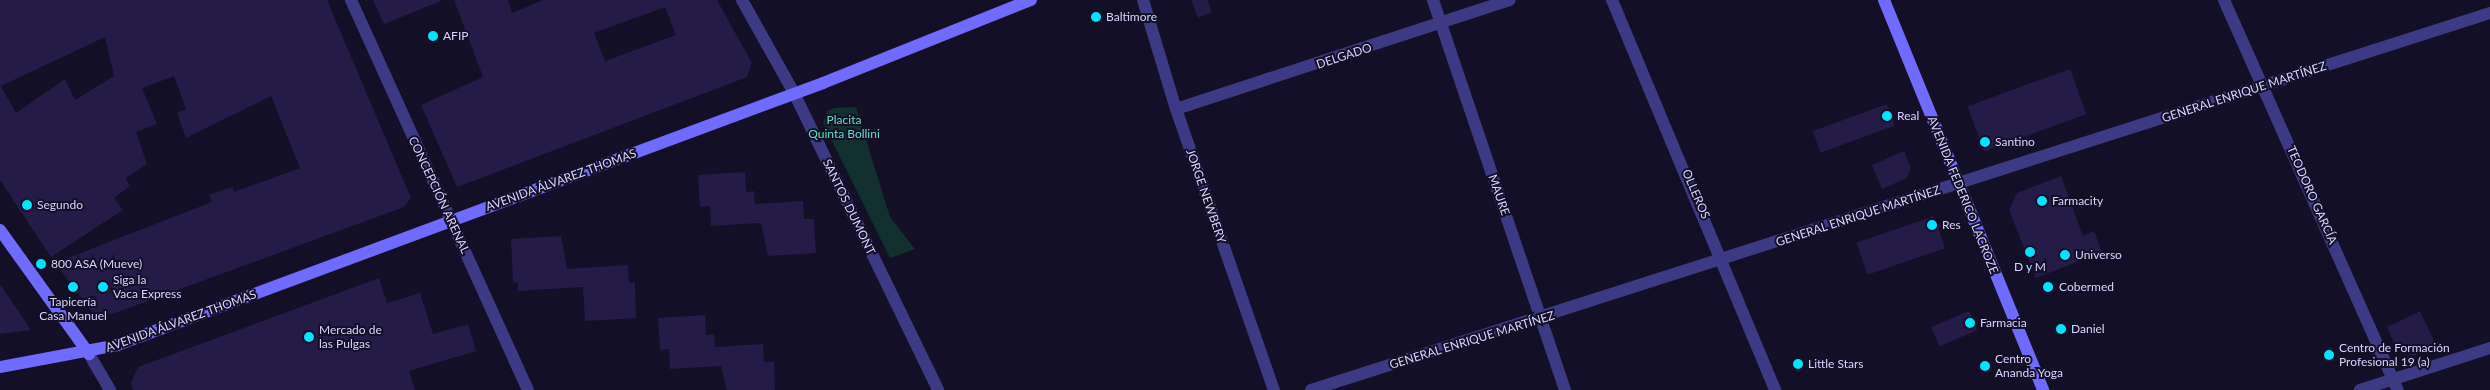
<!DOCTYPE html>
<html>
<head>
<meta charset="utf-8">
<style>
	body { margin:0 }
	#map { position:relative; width:2490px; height:390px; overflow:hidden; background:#130f26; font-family:Lato,sans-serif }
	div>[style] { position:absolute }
	.green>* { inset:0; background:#12302f }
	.building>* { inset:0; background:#241b47; transform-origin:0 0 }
	.street>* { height:12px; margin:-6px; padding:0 6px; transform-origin:6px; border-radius:6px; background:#3d3a85 }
	.secondary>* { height:12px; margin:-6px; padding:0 6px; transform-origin:6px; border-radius:6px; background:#6f6bff }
	.dots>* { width:14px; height:14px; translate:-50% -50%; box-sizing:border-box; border:2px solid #130f26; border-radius:50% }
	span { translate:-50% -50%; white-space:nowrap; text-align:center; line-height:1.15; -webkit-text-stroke:4px #130f26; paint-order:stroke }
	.poi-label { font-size:12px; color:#d9d4ff }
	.left { translate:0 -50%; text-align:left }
	.street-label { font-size:12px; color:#d9d4ff }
	.park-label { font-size:12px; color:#5fe0c0 }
</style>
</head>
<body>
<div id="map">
	<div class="green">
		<i style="clip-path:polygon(856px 107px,890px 217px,915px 249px,890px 258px,823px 123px,827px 111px,834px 108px)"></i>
	</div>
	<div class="building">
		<i style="clip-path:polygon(evenodd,0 0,327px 0,411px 198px,404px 207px,112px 314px,93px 313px,55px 263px,212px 202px,209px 195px,232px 187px,234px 192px,300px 168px,271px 96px,186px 138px,177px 113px,186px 109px,174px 76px,142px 88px,157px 124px,136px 132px,147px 164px,126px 178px,130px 186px,114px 198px,123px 210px,51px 257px,0 180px,0 0,105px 37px,114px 76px,75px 100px,65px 79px,16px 113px,1px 86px,105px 37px)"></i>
		<i style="clip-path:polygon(373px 0,441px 0,441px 1px,384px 24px)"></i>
		<i style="clip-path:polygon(evenodd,454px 0,508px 0,512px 13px,543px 0,717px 0,752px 63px,747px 77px,457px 187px,421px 105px,483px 77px,454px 0,665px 7px,676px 35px,605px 61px,594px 33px,665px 7px)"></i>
		<i style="clip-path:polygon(1191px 0,1207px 0,1212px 12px,1198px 18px)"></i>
		<i style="left:2070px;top:69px;width:48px;height:109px;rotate:70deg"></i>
		<i style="left:1887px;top:104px;width:23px;height:79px;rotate:70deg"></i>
		<i style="clip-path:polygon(1904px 151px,1911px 168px,1907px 178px,1882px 189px,1872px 165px)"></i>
		<i style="clip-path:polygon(745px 172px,746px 192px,754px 191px,755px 204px,803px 201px,804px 219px,814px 219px,816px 253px,768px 256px,761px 223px,711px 226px,710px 206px,700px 207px,698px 175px)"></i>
		<i style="clip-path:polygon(2061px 176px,2083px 236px,2094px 231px,2102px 252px,2036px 278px,2009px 210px,2017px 193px)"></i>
		<i style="left:1934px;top:216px;width:34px;height:82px;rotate:71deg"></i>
		<i style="clip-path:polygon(561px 236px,567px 269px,628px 265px,629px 283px,635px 283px,636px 318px,585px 321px,583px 287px,518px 291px,518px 282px,513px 283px,511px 239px)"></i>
		<i style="clip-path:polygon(379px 278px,387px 303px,420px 293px,433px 334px,468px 324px,476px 351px,409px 371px,415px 390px,133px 390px,131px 383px,138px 367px)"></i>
		<i style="clip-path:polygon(0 284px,31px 330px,0 334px)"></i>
		<i style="left:1969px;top:311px;width:21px;height:41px;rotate:67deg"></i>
		<i style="clip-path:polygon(2420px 311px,2436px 345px,2414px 356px,2397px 350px,2387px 327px)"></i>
		<i style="clip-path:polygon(705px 315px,706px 335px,714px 334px,715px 347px,763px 344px,764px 362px,774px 362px,775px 390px,727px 390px,721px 366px,670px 369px,669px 349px,660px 350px,658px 318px)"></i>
	</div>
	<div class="street">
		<i style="left:351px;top:0;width:428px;rotate:65.6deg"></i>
		<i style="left:742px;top:0;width:107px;rotate:60.8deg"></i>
		<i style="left:794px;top:93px;width:330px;rotate:64.1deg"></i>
		<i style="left:1143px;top:0;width:114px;rotate:73.2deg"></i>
		<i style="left:1176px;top:109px;width:298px;rotate:70.8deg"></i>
		<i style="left:1433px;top:0;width:412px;rotate:71.3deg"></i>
		<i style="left:1612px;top:0;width:423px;rotate:67.3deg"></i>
		<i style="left:2224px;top:0;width:427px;rotate:66deg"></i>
		<i style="left:1176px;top:109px;width:351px;rotate:-18.1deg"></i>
		<i style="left:89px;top:354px;width:42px;rotate:59.7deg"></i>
		<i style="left:1311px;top:390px;width:1238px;rotate:-17.73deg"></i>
		<i style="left:2360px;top:390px;width:137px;rotate:-17.9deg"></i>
	</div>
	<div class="secondary">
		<i style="left:1884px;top:0;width:421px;rotate:67.8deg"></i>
		<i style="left:0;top:230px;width:153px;rotate:54.3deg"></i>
		<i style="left:0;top:367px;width:119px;rotate:-10.6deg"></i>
		<i style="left:117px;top:345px;width:753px;rotate:-20.36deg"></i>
		<i style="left:823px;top:83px;width:224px;rotate:-21.8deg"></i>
	</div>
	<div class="dots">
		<i style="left:1096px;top:17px;background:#00e5ff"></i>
		<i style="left:433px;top:36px;background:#00e5ff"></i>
		<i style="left:1887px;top:116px;background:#00e5ff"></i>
		<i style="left:1985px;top:142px;background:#00e5ff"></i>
		<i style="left:2042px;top:201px;background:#00e5ff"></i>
		<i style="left:27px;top:205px;background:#00e5ff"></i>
		<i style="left:1932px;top:225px;background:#00e5ff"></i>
		<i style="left:2030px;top:252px;background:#00e5ff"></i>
		<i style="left:2065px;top:255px;background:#00e5ff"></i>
		<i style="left:41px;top:264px;background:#00e5ff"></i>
		<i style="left:73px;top:287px;background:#00e5ff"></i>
		<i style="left:103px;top:287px;background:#00e5ff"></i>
		<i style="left:2048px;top:287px;background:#00e5ff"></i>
		<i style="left:1970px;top:323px;background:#00e5ff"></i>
		<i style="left:2061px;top:329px;background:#00e5ff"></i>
		<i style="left:309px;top:337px;background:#00e5ff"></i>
		<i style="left:2329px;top:355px;background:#00e5ff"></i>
		<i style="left:1798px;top:364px;background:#00e5ff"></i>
		<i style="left:1985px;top:366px;background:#00e5ff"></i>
	</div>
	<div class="poi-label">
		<span class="left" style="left:1106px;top:17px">Baltimore</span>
		<span class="left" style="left:443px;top:36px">AFIP</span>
		<span class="left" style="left:1897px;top:116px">Real</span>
		<span class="left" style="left:1995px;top:142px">Santino</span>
		<span class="left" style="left:2052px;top:201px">Farmacity</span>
		<span class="left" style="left:37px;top:205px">Segundo</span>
		<span class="left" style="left:1942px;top:225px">Res</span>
		<span class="left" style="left:2075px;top:255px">Universo</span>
		<span class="left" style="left:51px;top:264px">800 ASA (Mueve)</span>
		<span style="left:2030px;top:267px">D y M</span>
		<span class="left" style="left:113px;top:287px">Siga la<br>Vaca Express</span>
		<span class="left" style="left:2059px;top:287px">Cobermed</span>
		<span style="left:73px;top:309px">Tapicería<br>Casa Manuel</span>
		<span class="left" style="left:1980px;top:323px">Farmacia</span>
		<span class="left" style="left:2071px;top:329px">Daniel</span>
		<span class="left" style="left:319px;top:337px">Mercado de<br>las Pulgas</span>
		<span class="left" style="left:2339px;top:355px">Centro de Formación<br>Profesional 19 (a)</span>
		<span class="left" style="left:1995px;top:366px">Centro<br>Ananda Yoga</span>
		<span class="left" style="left:1808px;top:364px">Little Stars</span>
	</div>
	<div class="street-label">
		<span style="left:1344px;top:56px;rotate:-18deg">DELGADO</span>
		<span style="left:2244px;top:92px;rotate:-18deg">GENERAL ENRIQUE MARTÍNEZ</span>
		<span style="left:561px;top:180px;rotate:-20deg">AVENIDA ÁLVAREZ THOMAS</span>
		<span style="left:1696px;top:194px;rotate:67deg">OLLEROS</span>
		<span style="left:439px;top:195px;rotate:65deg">CONCEPCIÓN ARENAL</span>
		<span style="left:1499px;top:195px;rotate:71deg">MAURE</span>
		<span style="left:1963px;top:195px;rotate:68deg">AVENIDA FEDERICO LACROZE</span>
		<span style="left:2312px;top:195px;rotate:66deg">TEODORO GARCÍA</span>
		<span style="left:1206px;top:196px;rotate:71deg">JORGE NEWBERY</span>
		<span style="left:849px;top:207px;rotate:64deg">SANTOS DUMONT</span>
		<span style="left:1858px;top:216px;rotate:-18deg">GENERAL ENRIQUE MARTÍNEZ</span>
		<span style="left:181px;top:321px;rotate:-20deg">AVENIDA ÁLVAREZ THOMAS</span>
		<span style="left:1472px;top:340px;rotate:-17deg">GENERAL ENRIQUE MARTÍNEZ</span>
	</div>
	<div class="park-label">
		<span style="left:844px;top:127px">Placita<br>Quinta Bollini</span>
	</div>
</div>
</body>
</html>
